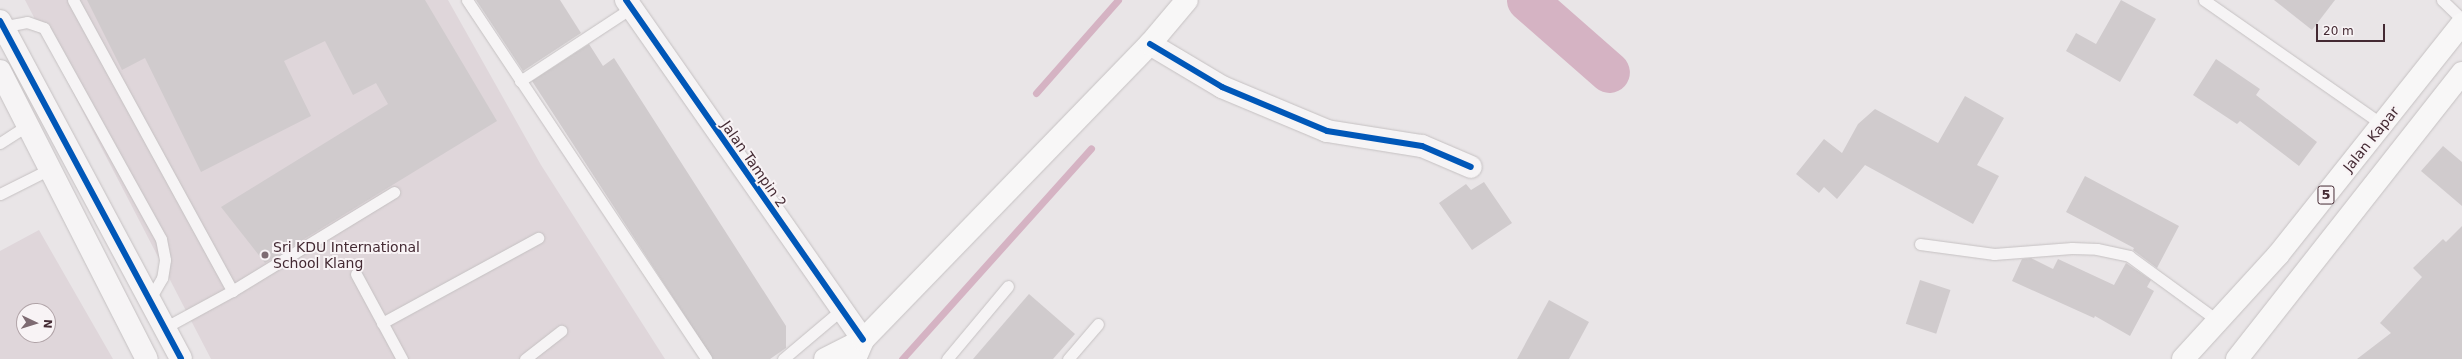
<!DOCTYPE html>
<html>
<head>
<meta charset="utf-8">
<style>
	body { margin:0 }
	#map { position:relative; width:2462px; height:359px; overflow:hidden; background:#e9e5e7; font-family:"DejaVu Sans",sans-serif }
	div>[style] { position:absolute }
	.built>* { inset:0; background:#dfd6da }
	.stream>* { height:7px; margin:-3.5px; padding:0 3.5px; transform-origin:3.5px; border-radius:3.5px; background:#d5b3c3 }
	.river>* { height:41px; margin:-20.5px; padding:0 20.5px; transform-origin:20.5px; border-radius:20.5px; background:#d5b3c3 }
	.building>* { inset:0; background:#d0cbcd; transform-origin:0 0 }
	.roads { filter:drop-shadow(0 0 1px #c5c1c2) drop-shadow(0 0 1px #c5c1c2) }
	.lane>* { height:11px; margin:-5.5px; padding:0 5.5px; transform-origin:5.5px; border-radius:5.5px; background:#f6f4f5 }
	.street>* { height:22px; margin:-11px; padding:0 11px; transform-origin:11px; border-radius:11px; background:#f6f4f5 }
	.primary>* { height:22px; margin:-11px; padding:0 11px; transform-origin:11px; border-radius:11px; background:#f8f7f7 }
	.highway>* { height:22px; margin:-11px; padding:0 11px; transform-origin:11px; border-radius:11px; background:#f8f7f7 }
	.cycleway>* { height:6px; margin:-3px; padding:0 3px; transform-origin:3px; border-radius:3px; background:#0057b8 }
	.dots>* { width:11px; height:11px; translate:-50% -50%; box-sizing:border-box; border:2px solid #f8f3f5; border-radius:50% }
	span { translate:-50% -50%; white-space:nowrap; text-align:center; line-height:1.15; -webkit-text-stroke:4px #f8f3f5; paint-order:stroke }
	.shield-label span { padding:1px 3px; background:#f8f3f5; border:1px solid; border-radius:3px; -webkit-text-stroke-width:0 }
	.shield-label { font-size:13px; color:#442a33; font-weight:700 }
	.street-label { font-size:14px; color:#442a33 }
	.poi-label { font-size:14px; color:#442a33 }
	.left { translate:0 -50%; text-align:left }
	.north { position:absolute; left:16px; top:303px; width:40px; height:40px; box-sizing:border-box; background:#f8f3f5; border:1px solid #b0a3a7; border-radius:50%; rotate:94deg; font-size:11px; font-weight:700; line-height:16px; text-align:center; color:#442a33 }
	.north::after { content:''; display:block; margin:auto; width:14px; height:18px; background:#7e6b72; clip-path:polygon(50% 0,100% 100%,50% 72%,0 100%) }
	.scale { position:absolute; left:2316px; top:24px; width:69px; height:18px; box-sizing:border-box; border:2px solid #442a33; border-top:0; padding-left:5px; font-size:12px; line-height:14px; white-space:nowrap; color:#442a33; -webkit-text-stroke:3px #f8f3f5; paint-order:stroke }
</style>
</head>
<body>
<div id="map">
	<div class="built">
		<i style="clip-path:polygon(25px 0,448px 0,541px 165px,665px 359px,211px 359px)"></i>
		<i style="clip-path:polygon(evenodd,39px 230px,113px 359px,0 359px,0 251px,39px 230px,24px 311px,48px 311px,48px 335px,24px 335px,24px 311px)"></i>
	</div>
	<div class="stream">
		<i style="left:1036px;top:93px;width:124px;rotate:-48.6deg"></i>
		<i style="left:902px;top:359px;width:283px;rotate:-48.1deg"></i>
	</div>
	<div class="river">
		<i style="left:1527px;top:0;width:109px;rotate:41.3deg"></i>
	</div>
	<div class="building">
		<i style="clip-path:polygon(87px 0,425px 0,497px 121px,265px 263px,221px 207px,388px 104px,376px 83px,353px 95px,325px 41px,284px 61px,311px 116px,201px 172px,145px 58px,122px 70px)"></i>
		<i style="clip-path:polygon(476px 0,560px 0,581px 33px,523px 71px)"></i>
		<i style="clip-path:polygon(2121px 0,2156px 19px,2120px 82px,2066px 51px,2076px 33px,2096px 44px)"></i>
		<i style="clip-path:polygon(2274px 0,2335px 0,2312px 30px)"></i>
		<i style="clip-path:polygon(589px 44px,603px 66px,614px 58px,786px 326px,786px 348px,770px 359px,713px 359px,532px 81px)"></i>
		<i style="clip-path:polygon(2216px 59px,2260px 89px,2256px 95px,2317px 142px,2299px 166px,2240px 121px,2237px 124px,2193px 95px)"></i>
		<i style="clip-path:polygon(1965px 96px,2004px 118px,1977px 165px,1999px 176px,1973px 224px,1865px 165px,1837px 199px,1824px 187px,1819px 193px,1796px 174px,1824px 139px,1842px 153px,1858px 124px,1875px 109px,1938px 143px)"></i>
		<i style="clip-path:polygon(2443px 146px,2462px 162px,2462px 206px,2421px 171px)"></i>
		<i style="clip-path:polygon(2085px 176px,2179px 226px,2157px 268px,2133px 250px,2134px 248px,2066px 212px)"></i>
		<i style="clip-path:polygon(1484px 182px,1512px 223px,1472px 250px,1439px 203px,1466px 184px,1471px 190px)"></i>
		<i style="clip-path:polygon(2462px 226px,2462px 359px,2357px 359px,2391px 333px,2380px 323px,2422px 277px,2413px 268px,2443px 239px,2446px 242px)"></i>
		<i style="clip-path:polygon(2031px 258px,2053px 269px,2058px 259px,2114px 285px,2126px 263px,2151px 280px,2147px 287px,2154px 291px,2130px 336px,2095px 316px,2094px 318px,2012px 281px,2022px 259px)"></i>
		<i style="left:1920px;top:280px;width:32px;height:46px;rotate:18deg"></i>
		<i style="clip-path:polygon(1029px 294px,1075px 334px,1053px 359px,973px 359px)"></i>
		<i style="clip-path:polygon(1549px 300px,1589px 322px,1569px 359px,1517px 359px)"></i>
	</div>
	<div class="roads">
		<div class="lane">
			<i style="left:73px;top:0;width:332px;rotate:61.3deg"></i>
			<i style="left:232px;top:291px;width:77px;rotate:151.4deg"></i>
			<i style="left:467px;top:0;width:431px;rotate:56.3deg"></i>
			<i style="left:2204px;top:0;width:218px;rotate:34.9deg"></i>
			<i style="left:2442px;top:0;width:28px;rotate:44deg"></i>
			<i style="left:1px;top:27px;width:26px;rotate:-11deg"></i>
			<i style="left:27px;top:22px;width:18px;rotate:19deg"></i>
			<i style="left:44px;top:28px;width:241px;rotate:61deg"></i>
			<i style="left:161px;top:239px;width:21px;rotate:79deg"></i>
			<i style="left:165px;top:260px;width:18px;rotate:99deg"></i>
			<i style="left:162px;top:278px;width:24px;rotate:120deg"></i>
			<i style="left:520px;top:81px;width:133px;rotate:-33.3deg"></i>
			<i style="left:0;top:143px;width:33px;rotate:-33deg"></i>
			<i style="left:0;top:194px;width:56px;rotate:-26.6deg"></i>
			<i style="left:1920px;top:244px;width:75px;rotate:7.7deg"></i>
			<i style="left:1994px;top:254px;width:78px;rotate:-4.4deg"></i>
			<i style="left:2072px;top:248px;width:25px;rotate:2deg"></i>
			<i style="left:2097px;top:249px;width:33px;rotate:12deg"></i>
			<i style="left:2129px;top:256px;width:110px;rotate:36.1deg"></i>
			<i style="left:356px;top:274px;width:97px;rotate:61.6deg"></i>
			<i style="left:232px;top:291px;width:190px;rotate:-31.4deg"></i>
			<i style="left:382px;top:323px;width:178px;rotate:-28.6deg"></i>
			<i style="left:525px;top:359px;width:46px;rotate:-37.9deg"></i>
			<i style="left:783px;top:359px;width:76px;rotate:-40.2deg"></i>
			<i style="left:947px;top:359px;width:95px;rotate:-50.1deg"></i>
			<i style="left:1068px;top:359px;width:46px;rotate:-49.4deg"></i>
		</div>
		<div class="street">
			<i style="left:626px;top:0;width:414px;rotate:55.1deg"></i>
			<i style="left:0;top:21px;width:383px;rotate:61.8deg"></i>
			<i style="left:1150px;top:44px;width:84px;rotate:30.8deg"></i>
			<i style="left:1222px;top:87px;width:114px;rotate:22.7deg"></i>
			<i style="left:1327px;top:131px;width:96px;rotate:9deg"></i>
			<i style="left:1422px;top:146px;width:53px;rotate:23.2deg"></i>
			<i style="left:0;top:71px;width:323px;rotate:63deg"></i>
		</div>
		<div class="primary">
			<i style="left:825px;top:359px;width:42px;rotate:-26.6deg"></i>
			<i style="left:855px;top:359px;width:21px;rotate:-67deg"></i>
			<i style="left:863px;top:340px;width:412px;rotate:-45.9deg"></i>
			<i style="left:1150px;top:44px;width:57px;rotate:-49.9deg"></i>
		</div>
		<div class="highway">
			<i style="left:2183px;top:359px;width:141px;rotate:-47.6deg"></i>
			<i style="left:2278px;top:255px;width:295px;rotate:-51.5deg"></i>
			<i style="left:2237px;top:359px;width:364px;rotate:-51.8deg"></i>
		</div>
	</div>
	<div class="cycleway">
		<i style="left:626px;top:0;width:414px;rotate:55.1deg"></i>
		<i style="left:0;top:21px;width:383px;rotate:61.8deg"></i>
		<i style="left:1150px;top:44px;width:84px;rotate:30.8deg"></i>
		<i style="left:1222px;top:87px;width:114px;rotate:22.7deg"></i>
		<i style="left:1327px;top:131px;width:96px;rotate:9deg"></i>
		<i style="left:1422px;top:146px;width:53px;rotate:23.2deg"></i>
	</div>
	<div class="dots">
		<i style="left:265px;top:255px;background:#7e6b72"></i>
	</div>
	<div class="shield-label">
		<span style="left:2326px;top:195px">5</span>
	</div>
	<div class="street-label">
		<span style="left:2371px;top:139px;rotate:-51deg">Jalan Kapar</span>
		<span style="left:754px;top:164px;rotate:55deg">Jalan Tampin 2</span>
	</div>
	<div class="poi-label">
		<span class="left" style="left:273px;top:255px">Sri KDU International<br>School Klang</span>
	</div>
	<div class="north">N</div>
	<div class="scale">20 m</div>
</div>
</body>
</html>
